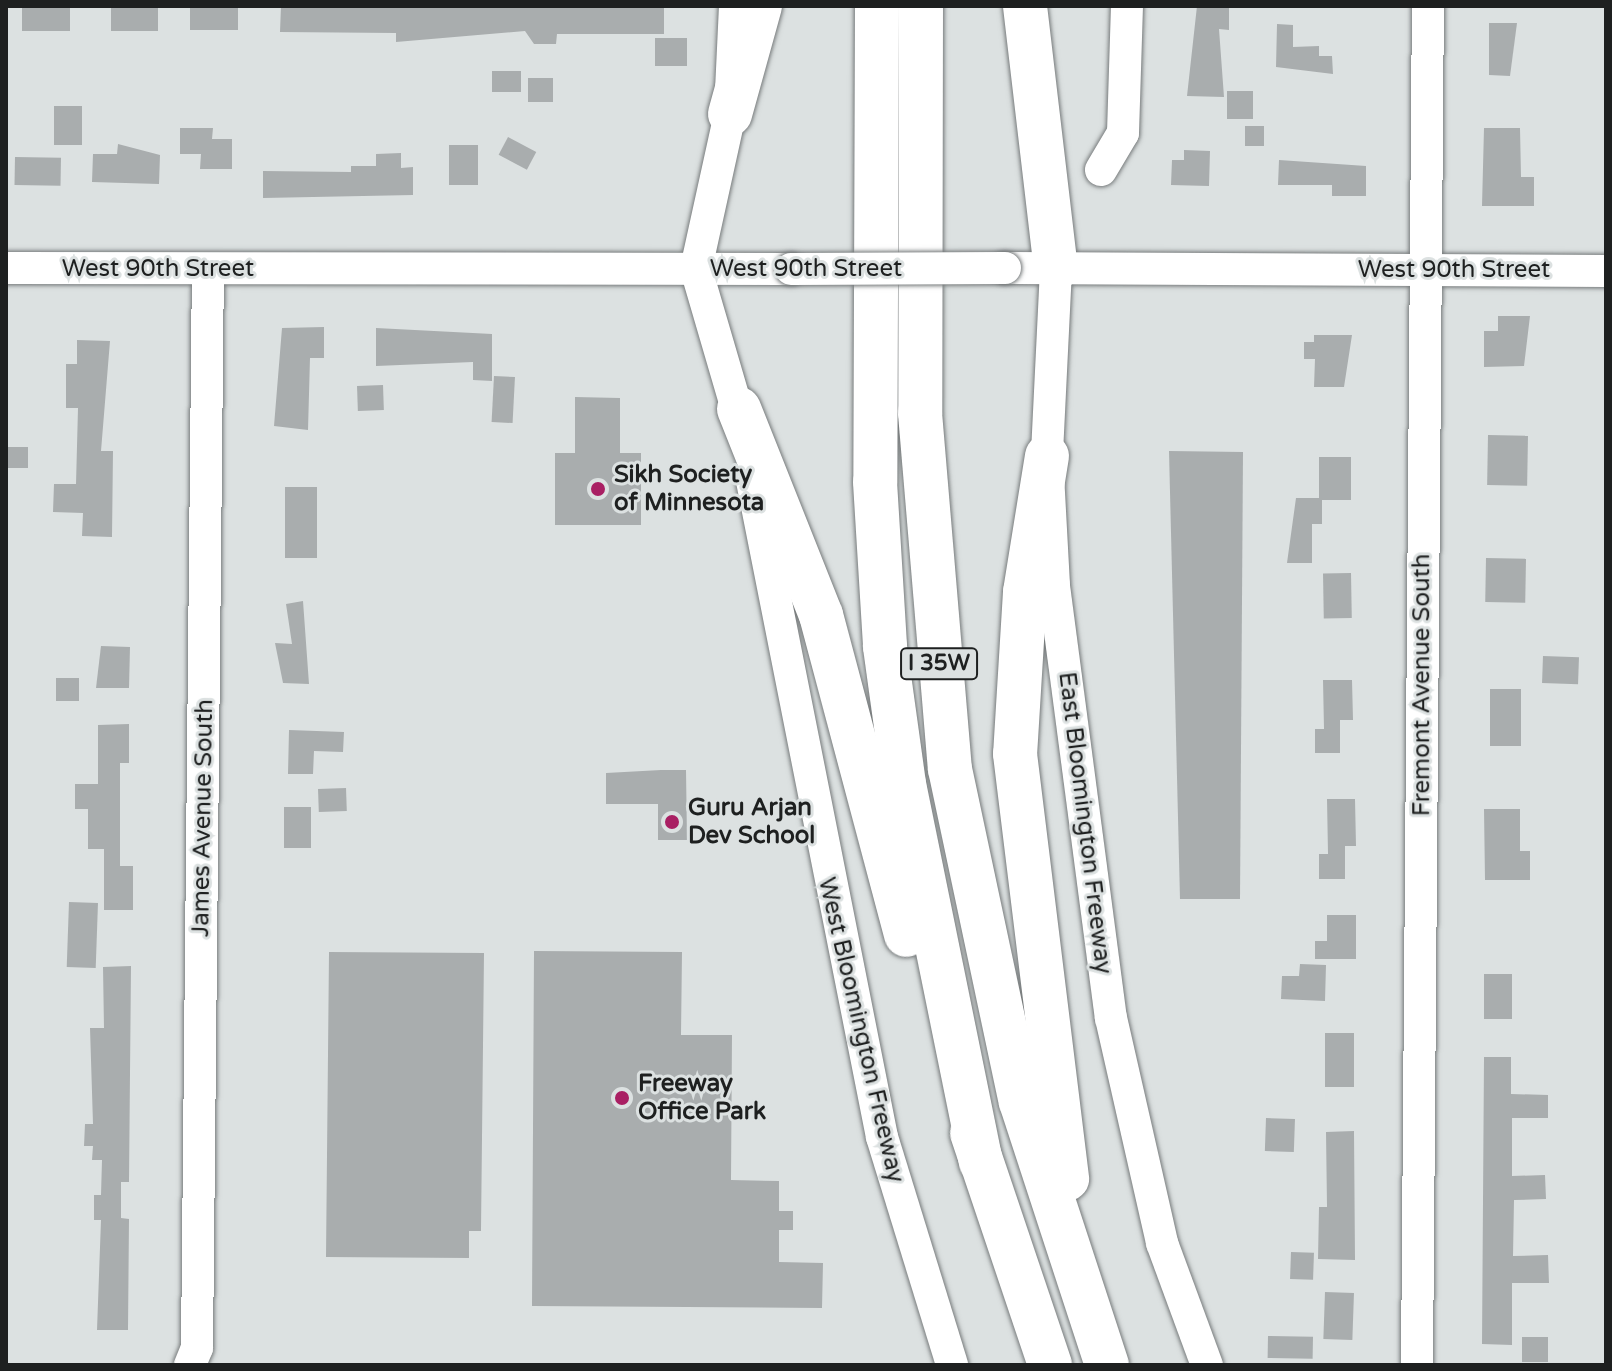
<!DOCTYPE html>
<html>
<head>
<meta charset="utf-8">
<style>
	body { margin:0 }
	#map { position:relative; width:1612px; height:1371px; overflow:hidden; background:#dce1e1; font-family:"Varela Round",sans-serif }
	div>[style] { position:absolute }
	.building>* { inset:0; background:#a9adae; transform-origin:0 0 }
	.roads { filter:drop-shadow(0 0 2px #777b7c) drop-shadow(0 0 2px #777b7c) }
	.minor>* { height:32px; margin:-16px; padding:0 16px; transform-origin:16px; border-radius:16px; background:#fff }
	.highway>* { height:44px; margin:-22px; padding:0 22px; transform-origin:22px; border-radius:22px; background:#fff }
	.bridges { filter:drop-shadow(0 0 2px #777b7c) drop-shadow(0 0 2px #777b7c) }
	.minor-bridge>* { height:32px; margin:-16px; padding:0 16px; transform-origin:16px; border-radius:16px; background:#fff }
	.dots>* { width:22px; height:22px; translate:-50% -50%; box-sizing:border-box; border:4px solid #dce1e1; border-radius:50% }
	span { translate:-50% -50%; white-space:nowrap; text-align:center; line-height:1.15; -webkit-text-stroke:6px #dce1e1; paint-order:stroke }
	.shield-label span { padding:2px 6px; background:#dce1e1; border:2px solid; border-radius:6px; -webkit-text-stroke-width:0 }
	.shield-label { font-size:22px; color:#1e2020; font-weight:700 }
	.street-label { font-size:24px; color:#1e2020 }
	.poi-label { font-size:24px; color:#1e2020; font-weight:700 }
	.left { translate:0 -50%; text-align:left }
	.frame { position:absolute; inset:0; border:8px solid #1e2020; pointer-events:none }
</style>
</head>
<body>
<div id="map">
	<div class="building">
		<i style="left:22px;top:6px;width:48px;height:25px"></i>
		<i style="left:111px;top:6px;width:47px;height:25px"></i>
		<i style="left:190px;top:6px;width:48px;height:24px"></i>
		<i style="clip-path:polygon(281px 6px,664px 6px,664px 34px,557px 34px,556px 44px,534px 44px,525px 31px,396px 42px,396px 33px,280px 32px)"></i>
		<i style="clip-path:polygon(1197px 6px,1229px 6px,1229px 30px,1219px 29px,1224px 97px,1187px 96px)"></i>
		<i style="clip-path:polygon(1489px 23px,1517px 23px,1510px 76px,1489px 75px)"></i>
		<i style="clip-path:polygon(1277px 24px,1293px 25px,1293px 47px,1319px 46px,1319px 56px,1332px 56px,1333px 74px,1276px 67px)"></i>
		<i style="left:655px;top:38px;width:32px;height:28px"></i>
		<i style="left:492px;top:71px;width:29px;height:21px"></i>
		<i style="left:553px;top:78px;width:24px;height:25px;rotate:90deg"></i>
		<i style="left:1227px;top:91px;width:26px;height:28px"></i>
		<i style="left:54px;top:106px;width:28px;height:39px"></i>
		<i style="left:1245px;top:126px;width:19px;height:20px"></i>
		<i style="clip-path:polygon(180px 128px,213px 128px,212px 139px,232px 139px,232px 169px,200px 169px,201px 154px,180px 154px)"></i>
		<i style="clip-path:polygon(1484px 128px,1520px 128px,1521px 177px,1534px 177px,1534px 206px,1482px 206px)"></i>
		<i style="left:508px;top:137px;width:32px;height:20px;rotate:28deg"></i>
		<i style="clip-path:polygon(118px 144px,160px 155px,159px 184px,92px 182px,93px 154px,117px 154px)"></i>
		<i style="left:449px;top:145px;width:29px;height:40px"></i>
		<i style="clip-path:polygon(1184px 150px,1210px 151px,1209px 186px,1171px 185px,1172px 160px,1184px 160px)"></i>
		<i style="clip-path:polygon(401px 153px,401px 168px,413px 167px,413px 195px,263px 198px,263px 171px,351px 172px,351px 166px,376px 166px,376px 154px)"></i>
		<i style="left:15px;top:157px;width:46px;height:28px;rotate:1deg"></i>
		<i style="clip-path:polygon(1279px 160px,1366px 166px,1366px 196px,1332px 196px,1332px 185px,1278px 185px)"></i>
		<i style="clip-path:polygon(1498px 316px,1530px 316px,1524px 366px,1484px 367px,1484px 331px,1498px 331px)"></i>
		<i style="clip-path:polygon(324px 327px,324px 358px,310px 358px,308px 430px,274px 426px,282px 328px)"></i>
		<i style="clip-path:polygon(376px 328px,492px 334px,492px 381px,473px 380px,473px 362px,376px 366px)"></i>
		<i style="clip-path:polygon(1314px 335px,1352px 335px,1344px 387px,1314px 387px,1315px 359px,1304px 359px,1304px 342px,1314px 342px)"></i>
		<i style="clip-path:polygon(77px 340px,110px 341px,101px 451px,113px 451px,112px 537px,82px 536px,83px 513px,53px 512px,54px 484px,76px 484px,78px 408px,66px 408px,66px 364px,77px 364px)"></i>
		<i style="left:494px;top:376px;width:21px;height:46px;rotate:3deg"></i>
		<i style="left:383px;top:385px;width:25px;height:26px;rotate:88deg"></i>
		<i style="clip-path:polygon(575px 397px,620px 398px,620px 453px,641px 453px,641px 525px,555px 525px,555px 453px,575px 453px)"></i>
		<i style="left:1488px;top:435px;width:40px;height:50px;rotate:1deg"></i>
		<i style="left:6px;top:447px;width:22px;height:21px"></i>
		<i style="clip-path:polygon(1169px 451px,1243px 452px,1240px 899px,1180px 899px)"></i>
		<i style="clip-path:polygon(1319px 457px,1351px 457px,1351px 500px,1322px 500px,1322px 524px,1312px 524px,1312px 563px,1287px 563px,1296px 498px,1319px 498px)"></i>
		<i style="left:285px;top:487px;width:32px;height:71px"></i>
		<i style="left:1486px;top:558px;width:40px;height:44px;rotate:1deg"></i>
		<i style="left:1351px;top:573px;width:45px;height:28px;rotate:89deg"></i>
		<i style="clip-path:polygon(303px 601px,309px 684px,283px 683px,275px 643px,292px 644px,286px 604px)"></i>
		<i style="clip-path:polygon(101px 646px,130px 647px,129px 688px,96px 688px)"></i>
		<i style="left:1543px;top:656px;width:36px;height:27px;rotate:2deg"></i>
		<i style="left:56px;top:678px;width:23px;height:23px"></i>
		<i style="clip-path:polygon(1323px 680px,1352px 680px,1353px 720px,1340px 720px,1340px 753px,1315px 753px,1315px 729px,1324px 729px)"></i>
		<i style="left:1490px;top:689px;width:31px;height:57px"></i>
		<i style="clip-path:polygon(129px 724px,129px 763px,120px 763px,120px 866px,133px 866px,133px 910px,104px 910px,104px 849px,88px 849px,88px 809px,75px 809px,75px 784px,98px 784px,98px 725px)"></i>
		<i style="clip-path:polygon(289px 730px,344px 732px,343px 752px,314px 751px,313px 774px,288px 774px)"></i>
		<i style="clip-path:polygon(661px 770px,686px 770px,687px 840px,658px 840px,658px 804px,606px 804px,606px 773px)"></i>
		<i style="left:346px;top:788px;width:23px;height:28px;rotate:88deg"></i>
		<i style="clip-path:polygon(1327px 799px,1355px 799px,1356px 846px,1345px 846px,1345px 879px,1319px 879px,1319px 854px,1328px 854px)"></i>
		<i style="left:284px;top:807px;width:27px;height:41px"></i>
		<i style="clip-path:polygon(1484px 809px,1520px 809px,1520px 851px,1530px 851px,1530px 880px,1485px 880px)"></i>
		<i style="left:69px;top:902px;width:29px;height:65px;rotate:2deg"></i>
		<i style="clip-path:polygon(1327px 915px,1356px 915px,1356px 959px,1315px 959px,1315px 941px,1327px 941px)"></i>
		<i style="clip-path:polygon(534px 951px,682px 952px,681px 1035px,732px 1035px,731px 1180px,779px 1181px,779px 1211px,793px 1211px,793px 1230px,779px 1230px,779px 1262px,823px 1263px,822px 1308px,532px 1306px)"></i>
		<i style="clip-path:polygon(329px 952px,484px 953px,481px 1231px,469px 1231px,469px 1258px,326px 1257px)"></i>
		<i style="clip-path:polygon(1300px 964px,1326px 965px,1325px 1001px,1281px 999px,1282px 976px,1299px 976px)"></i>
		<i style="clip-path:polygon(131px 966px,129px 1182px,121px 1182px,121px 1218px,129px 1219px,128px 1330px,97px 1330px,101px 1220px,94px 1220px,94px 1195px,101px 1195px,102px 1160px,92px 1160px,93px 1146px,84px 1146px,85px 1124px,93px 1124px,90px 1028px,104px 1028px,103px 967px)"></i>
		<i style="left:1484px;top:974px;width:28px;height:45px"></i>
		<i style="left:1325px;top:1033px;width:29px;height:54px"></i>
		<i style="clip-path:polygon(1484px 1057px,1511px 1057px,1511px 1094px,1548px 1095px,1548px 1118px,1512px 1118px,1512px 1176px,1545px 1175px,1546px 1199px,1514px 1200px,1513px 1256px,1548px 1255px,1549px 1283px,1512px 1283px,1512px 1345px,1482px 1344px)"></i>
		<i style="left:1266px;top:1118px;width:29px;height:33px;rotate:2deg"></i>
		<i style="clip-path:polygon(1354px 1131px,1355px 1260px,1318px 1259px,1319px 1207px,1327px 1207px,1326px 1132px)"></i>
		<i style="left:1291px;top:1252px;width:23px;height:27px;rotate:2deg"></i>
		<i style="left:1325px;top:1292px;width:29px;height:47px;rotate:2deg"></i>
		<i style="left:1268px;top:1336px;width:45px;height:22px;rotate:1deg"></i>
		<i style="left:1522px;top:1337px;width:26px;height:25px"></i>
	</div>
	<div class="roads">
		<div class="minor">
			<i style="left:735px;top:6px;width:108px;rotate:92.7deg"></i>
			<i style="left:730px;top:114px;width:159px;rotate:102.4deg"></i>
			<i style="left:696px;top:269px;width:168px;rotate:73.7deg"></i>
			<i style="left:1101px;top:170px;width:43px;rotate:-59.3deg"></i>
			<i style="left:1123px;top:133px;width:127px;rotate:-88.2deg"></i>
			<i style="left:6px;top:268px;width:785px;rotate:0.07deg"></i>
			<i style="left:1005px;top:268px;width:601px;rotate:0.29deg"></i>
			<i style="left:1056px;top:269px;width:187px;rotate:92.8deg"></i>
			<i style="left:1047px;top:456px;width:130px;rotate:86.9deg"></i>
			<i style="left:1054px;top:586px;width:436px;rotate:82.5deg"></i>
			<i style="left:1111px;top:1018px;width:231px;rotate:77.2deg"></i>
			<i style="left:1162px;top:1243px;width:130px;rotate:69.8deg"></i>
			<i style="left:751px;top:476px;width:674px;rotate:78.79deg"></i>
			<i style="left:882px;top:1137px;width:239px;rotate:72.9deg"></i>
			<i style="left:190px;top:1365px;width:18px;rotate:-68deg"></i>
			<i style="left:197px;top:1348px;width:1078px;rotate:-89.42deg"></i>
			<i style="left:1417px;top:1365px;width:1359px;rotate:-89.54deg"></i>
		</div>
		<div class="highway">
			<i style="left:877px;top:6px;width:476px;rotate:90.2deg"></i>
			<i style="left:875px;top:482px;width:165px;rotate:86.5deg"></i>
			<i style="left:885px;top:647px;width:138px;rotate:82.1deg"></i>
			<i style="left:904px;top:784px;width:386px;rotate:78.5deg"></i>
			<i style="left:921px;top:6px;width:407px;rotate:90.1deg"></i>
			<i style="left:920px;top:413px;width:357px;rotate:85.2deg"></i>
			<i style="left:950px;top:769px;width:340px;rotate:78deg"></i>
			<i style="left:1021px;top:1102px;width:277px;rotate:71.9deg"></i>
			<i style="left:1025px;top:6px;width:265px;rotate:83.3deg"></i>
			<i style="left:730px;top:114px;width:112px;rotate:-74.5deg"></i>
			<i style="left:739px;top:409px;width:222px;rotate:68.3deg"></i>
			<i style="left:821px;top:615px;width:331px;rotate:75.1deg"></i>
			<i style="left:1047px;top:456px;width:138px;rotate:99.2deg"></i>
			<i style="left:1025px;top:592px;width:162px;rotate:93.5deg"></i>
			<i style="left:1015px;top:754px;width:428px;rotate:83deg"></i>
			<i style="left:972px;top:1133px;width:245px;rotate:71.4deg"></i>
		</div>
	</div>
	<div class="bridges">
		<div class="minor-bridge">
			<i style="left:791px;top:269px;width:214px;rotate:-0.3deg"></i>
		</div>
	</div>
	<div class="dots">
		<i style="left:598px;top:489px;background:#a91f63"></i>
		<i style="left:672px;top:822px;background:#a91f63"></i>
		<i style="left:622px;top:1098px;background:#a91f63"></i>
	</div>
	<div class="shield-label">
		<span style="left:939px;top:664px">I 35W</span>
	</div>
	<div class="street-label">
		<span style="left:158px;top:269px">West 90th Street</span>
		<span style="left:806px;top:269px">West 90th Street</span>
		<span style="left:1454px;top:270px">West 90th Street</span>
		<span style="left:1422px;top:685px;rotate:-90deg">Fremont Avenue South</span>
		<span style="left:203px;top:818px;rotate:-89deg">James Avenue South</span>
		<span style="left:1085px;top:823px;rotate:83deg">East Bloomington Freeway</span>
		<span style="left:861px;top:1030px;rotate:77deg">West Bloomington Freeway</span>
	</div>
	<div class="poi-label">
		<span class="left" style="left:614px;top:489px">Sikh Society<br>of Minnesota</span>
		<span class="left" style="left:688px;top:822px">Guru Arjan<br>Dev School</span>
		<span class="left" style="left:638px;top:1098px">Freeway<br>Office Park</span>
	</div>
	<div class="frame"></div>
</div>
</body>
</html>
